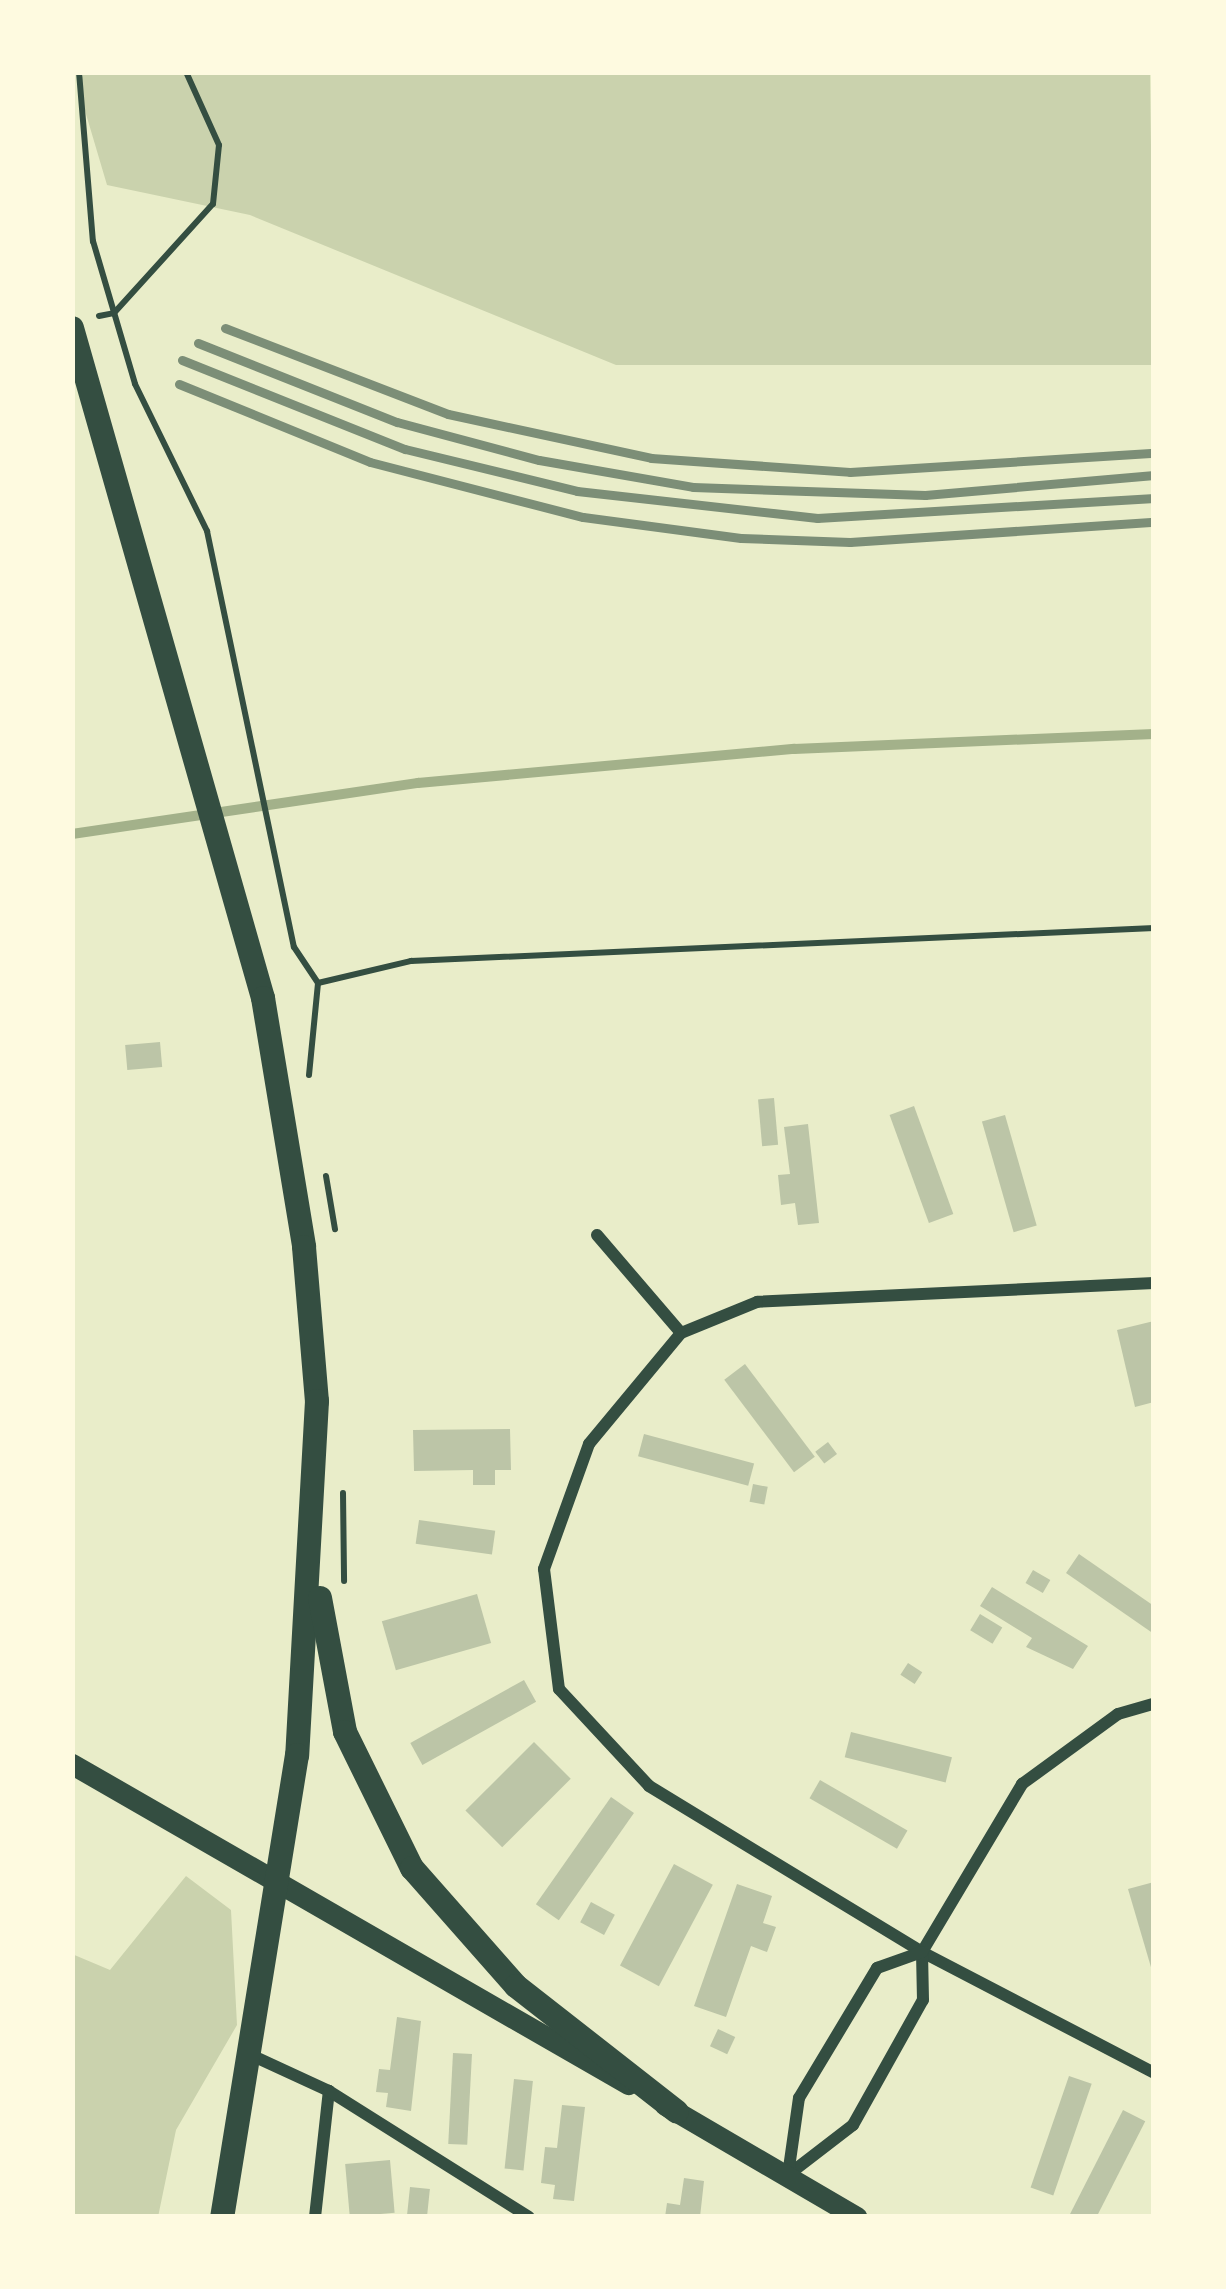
<!DOCTYPE html>
<html>
<head>
<meta charset="utf-8">
<style>
	body { margin:0 }
	#map { position:relative; width:1226px; height:2289px; overflow:hidden; background:#e9edc9; font-family:"Nunito Sans",sans-serif }
	div>[style] { position:absolute }
	.green>* { inset:0; background:#cad2ad }
	.stream>* { height:10px; margin:-5px; padding:0 5px; transform-origin:5px; border-radius:5px; background:#a3b18a }
	.building>* { inset:0; background:#bcc5a7; transform-origin:0 0 }
	.path>* { height:6px; margin:-3px; padding:0 3px; transform-origin:3px; border-radius:3px; background:#344e41 }
	.minor>* { height:12px; margin:-6px; padding:0 6px; transform-origin:6px; border-radius:6px; background:#344e41 }
	.tertiary>* { height:21px; margin:-10.5px; padding:0 10.5px; transform-origin:10.5px; border-radius:10.5px; background:#344e41 }
	.secondary>* { height:24px; margin:-12px; padding:0 12px; transform-origin:12px; border-radius:12px; background:#344e41 }
	.rail>* { height:9px; margin:-4.5px; padding:0 4.5px; transform-origin:4.5px; border-radius:4.5px; background:#7c8e77 }
	span { translate:-50% -50%; white-space:nowrap; text-align:center; line-height:1.15; -webkit-text-stroke:9px #fefae0; paint-order:stroke }
	.frame { position:absolute; inset:0; border:75px solid #fefae0; pointer-events:none }
</style>
</head>
<body>
<div id="map">
	<div class="green">
		<i style="clip-path:polygon(84px 72px,1150px 72px,1154px 365px,616px 365px,250px 215px,107px 185px,78px 87px)"></i>
		<i style="clip-path:polygon(186px 1876px,231px 1910px,237px 2025px,176px 2130px,158px 2217px,72px 2217px,72px 1954px,110px 1970px)"></i>
	</div>
	<div class="stream">
		<i style="left:72px;top:834px;width:350px;rotate:-8.4deg"></i>
		<i style="left:418px;top:783px;width:378px;rotate:-5.2deg"></i>
		<i style="left:794px;top:749px;width:360px;rotate:-2.4deg"></i>
	</div>
	<div class="building">
		<i style="left:160px;top:1042px;width:25px;height:35px;rotate:85deg"></i>
		<i style="left:774px;top:1098px;width:47px;height:16px;rotate:85deg"></i>
		<i style="left:914px;top:1106px;width:115px;height:26px;rotate:70deg"></i>
		<i style="left:1005px;top:1115px;width:115px;height:24px;rotate:74deg"></i>
		<i style="clip-path:polygon(808px 1124px,819px 1223px,798px 1225px,795px 1203px,781px 1205px,778px 1175px,790px 1174px,784px 1127px)"></i>
		<i style="clip-path:polygon(1154px 1321px,1154px 1402px,1135px 1407px,1117px 1330px)"></i>
		<i style="left:745px;top:1364px;width:116px;height:26px;rotate:53deg"></i>
		<i style="clip-path:polygon(510px 1429px,511px 1470px,495px 1470px,495px 1485px,473px 1485px,473px 1470px,414px 1471px,413px 1430px)"></i>
		<i style="left:644px;top:1434px;width:114px;height:23px;rotate:15deg"></i>
		<i style="left:828px;top:1442px;width:15px;height:16px;rotate:53deg"></i>
		<i style="left:753px;top:1484px;width:15px;height:18px;rotate:11deg"></i>
		<i style="left:419px;top:1520px;width:77px;height:24px;rotate:8deg"></i>
		<i style="clip-path:polygon(1079px 1554px,1154px 1606px,1154px 1634px,1066px 1573px)"></i>
		<i style="left:1033px;top:1570px;width:20px;height:15px;rotate:30deg"></i>
		<i style="clip-path:polygon(992px 1587px,1088px 1646px,1073px 1669px,1026px 1647px,1032px 1638px,980px 1606px)"></i>
		<i style="left:477px;top:1594px;width:51px;height:99px;rotate:74deg"></i>
		<i style="left:980px;top:1614px;width:26px;height:19px;rotate:31deg"></i>
		<i style="left:908px;top:1663px;width:17px;height:14px;rotate:33deg"></i>
		<i style="left:524px;top:1680px;width:25px;height:130px;rotate:61deg"></i>
		<i style="left:851px;top:1732px;width:104px;height:26px;rotate:14deg"></i>
		<i style="left:534px;top:1742px;width:52px;height:97px;rotate:45deg"></i>
		<i style="left:820px;top:1780px;width:101px;height:21px;rotate:30deg"></i>
		<i style="left:611px;top:1797px;width:28px;height:131px;rotate:35deg"></i>
		<i style="left:674px;top:1864px;width:44px;height:115px;rotate:28deg"></i>
		<i style="clip-path:polygon(1154px 1882px,1154px 1974px,1153px 1974px,1128px 1889px)"></i>
		<i style="clip-path:polygon(737px 1884px,772px 1896px,763px 1923px,776px 1927px,767px 1952px,751px 1946px,726px 2017px,694px 2006px)"></i>
		<i style="left:591px;top:1902px;width:27px;height:23px;rotate:28deg"></i>
		<i style="clip-path:polygon(397px 2017px,421px 2021px,411px 2111px,386px 2107px,388px 2093px,376px 2092px,379px 2069px,390px 2070px)"></i>
		<i style="left:718px;top:2029px;width:19px;height:19px;rotate:25deg"></i>
		<i style="left:453px;top:2053px;width:19px;height:91px;rotate:3deg"></i>
		<i style="left:1069px;top:2076px;width:24px;height:118px;rotate:19deg"></i>
		<i style="left:514px;top:2079px;width:19px;height:90px;rotate:6deg"></i>
		<i style="clip-path:polygon(562px 2105px,585px 2107px,574px 2201px,553px 2199px,555px 2185px,541px 2183px,545px 2147px,557px 2148px)"></i>
		<i style="left:1123px;top:2110px;width:25px;height:120px;rotate:27deg"></i>
		<i style="left:390px;top:2160px;width:53px;height:45px;rotate:85deg"></i>
		<i style="clip-path:polygon(684px 2178px,704px 2181px,700px 2217px,665px 2217px,667px 2203px,680px 2205px)"></i>
		<i style="left:410px;top:2187px;width:20px;height:30px;rotate:6deg"></i>
	</div>
	<div class="path">
		<i style="left:79px;top:72px;width:170px;rotate:85.3deg"></i>
		<i style="left:93px;top:241px;width:149px;rotate:73.6deg"></i>
		<i style="left:135px;top:384px;width:164px;rotate:63.9deg"></i>
		<i style="left:207px;top:531px;width:425px;rotate:78.2deg"></i>
		<i style="left:294px;top:947px;width:43px;rotate:56.3deg"></i>
		<i style="left:99px;top:316px;width:15px;rotate:-11deg"></i>
		<i style="left:114px;top:313px;width:147px;rotate:-47.8deg"></i>
		<i style="left:213px;top:204px;width:59px;rotate:-84.2deg"></i>
		<i style="left:219px;top:145px;width:80px;rotate:-114.3deg"></i>
		<i style="left:318px;top:983px;width:96px;rotate:-13.3deg"></i>
		<i style="left:411px;top:961px;width:744px;rotate:-2.54deg"></i>
		<i style="left:309px;top:1075px;width:92px;rotate:-84.4deg"></i>
		<i style="left:326px;top:1176px;width:54px;rotate:80.4deg"></i>
		<i style="left:343px;top:1493px;width:88px;rotate:89.3deg"></i>
	</div>
	<div class="minor">
		<i style="left:597px;top:1235px;width:129px;rotate:49.4deg"></i>
		<i style="left:1154px;top:1283px;width:397px;rotate:177.3deg"></i>
		<i style="left:757px;top:1302px;width:82px;rotate:157.8deg"></i>
		<i style="left:681px;top:1333px;width:144px;rotate:129.7deg"></i>
		<i style="left:589px;top:1444px;width:133px;rotate:109.8deg"></i>
		<i style="left:544px;top:1569px;width:121px;rotate:82.9deg"></i>
		<i style="left:559px;top:1689px;width:132px;rotate:47.1deg"></i>
		<i style="left:649px;top:1786px;width:320px;rotate:31.3deg"></i>
		<i style="left:922px;top:1952px;width:262px;rotate:27.5deg"></i>
		<i style="left:253px;top:2056px;width:84px;rotate:24.7deg"></i>
		<i style="left:788px;top:2175px;width:82px;rotate:-37.6deg"></i>
		<i style="left:853px;top:2125px;width:143px;rotate:-60.8deg"></i>
		<i style="left:923px;top:2000px;width:48px;rotate:-91.2deg"></i>
		<i style="left:922px;top:1952px;width:196px;rotate:-59.2deg"></i>
		<i style="left:1022px;top:1784px;width:119px;rotate:-36.1deg"></i>
		<i style="left:1118px;top:1714px;width:37px;rotate:-16deg"></i>
		<i style="left:788px;top:2175px;width:78px;rotate:-81.9deg"></i>
		<i style="left:799px;top:2098px;width:152px;rotate:-59deg"></i>
		<i style="left:877px;top:1968px;width:48px;rotate:-19.6deg"></i>
		<i style="left:315px;top:2217px;width:127px;rotate:-83.7deg"></i>
		<i style="left:329px;top:2091px;width:236px;rotate:32.2deg"></i>
	</div>
	<div class="tertiary">
		<i style="left:72px;top:1764px;width:642px;rotate:29.92deg"></i>
		<i style="left:665px;top:2105px;width:222px;rotate:30.3deg"></i>
	</div>
	<div class="secondary">
		<i style="left:72px;top:328px;width:697px;rotate:74.09deg"></i>
		<i style="left:263px;top:998px;width:252px;rotate:80.6deg"></i>
		<i style="left:304px;top:1247px;width:155px;rotate:85.2deg"></i>
		<i style="left:317px;top:1401px;width:355px;rotate:93.2deg"></i>
		<i style="left:297px;top:1755px;width:468px;rotate:99.2deg"></i>
		<i style="left:320px;top:1598px;width:136px;rotate:79.4deg"></i>
		<i style="left:345px;top:1732px;width:152px;rotate:63.8deg"></i>
		<i style="left:412px;top:1868px;width:157px;rotate:48.6deg"></i>
		<i style="left:516px;top:1986px;width:204px;rotate:38deg"></i>
	</div>
	<div class="rail">
		<i style="left:225px;top:328px;width:239px;rotate:21.1deg"></i>
		<i style="left:448px;top:414px;width:208px;rotate:12.2deg"></i>
		<i style="left:651px;top:458px;width:199px;rotate:4deg"></i>
		<i style="left:850px;top:472px;width:305px;rotate:-3.6deg"></i>
		<i style="left:198px;top:343px;width:214px;rotate:21.7deg"></i>
		<i style="left:397px;top:422px;width:147px;rotate:15deg"></i>
		<i style="left:539px;top:460px;width:156px;rotate:9.9deg"></i>
		<i style="left:693px;top:487px;width:232px;rotate:2deg"></i>
		<i style="left:925px;top:495px;width:230px;rotate:-5deg"></i>
		<i style="left:182px;top:360px;width:240px;rotate:21.8deg"></i>
		<i style="left:405px;top:449px;width:177px;rotate:13.7deg"></i>
		<i style="left:577px;top:491px;width:242px;rotate:6.4deg"></i>
		<i style="left:817px;top:518px;width:338px;rotate:-3.4deg"></i>
		<i style="left:179px;top:384px;width:206px;rotate:22.2deg"></i>
		<i style="left:370px;top:462px;width:220px;rotate:14.5deg"></i>
		<i style="left:583px;top:517px;width:159px;rotate:7.6deg"></i>
		<i style="left:741px;top:538px;width:109px;rotate:2.1deg"></i>
		<i style="left:850px;top:542px;width:305px;rotate:-3.8deg"></i>
	</div>
	<div class="frame"></div>
</div>
</body>
</html>
